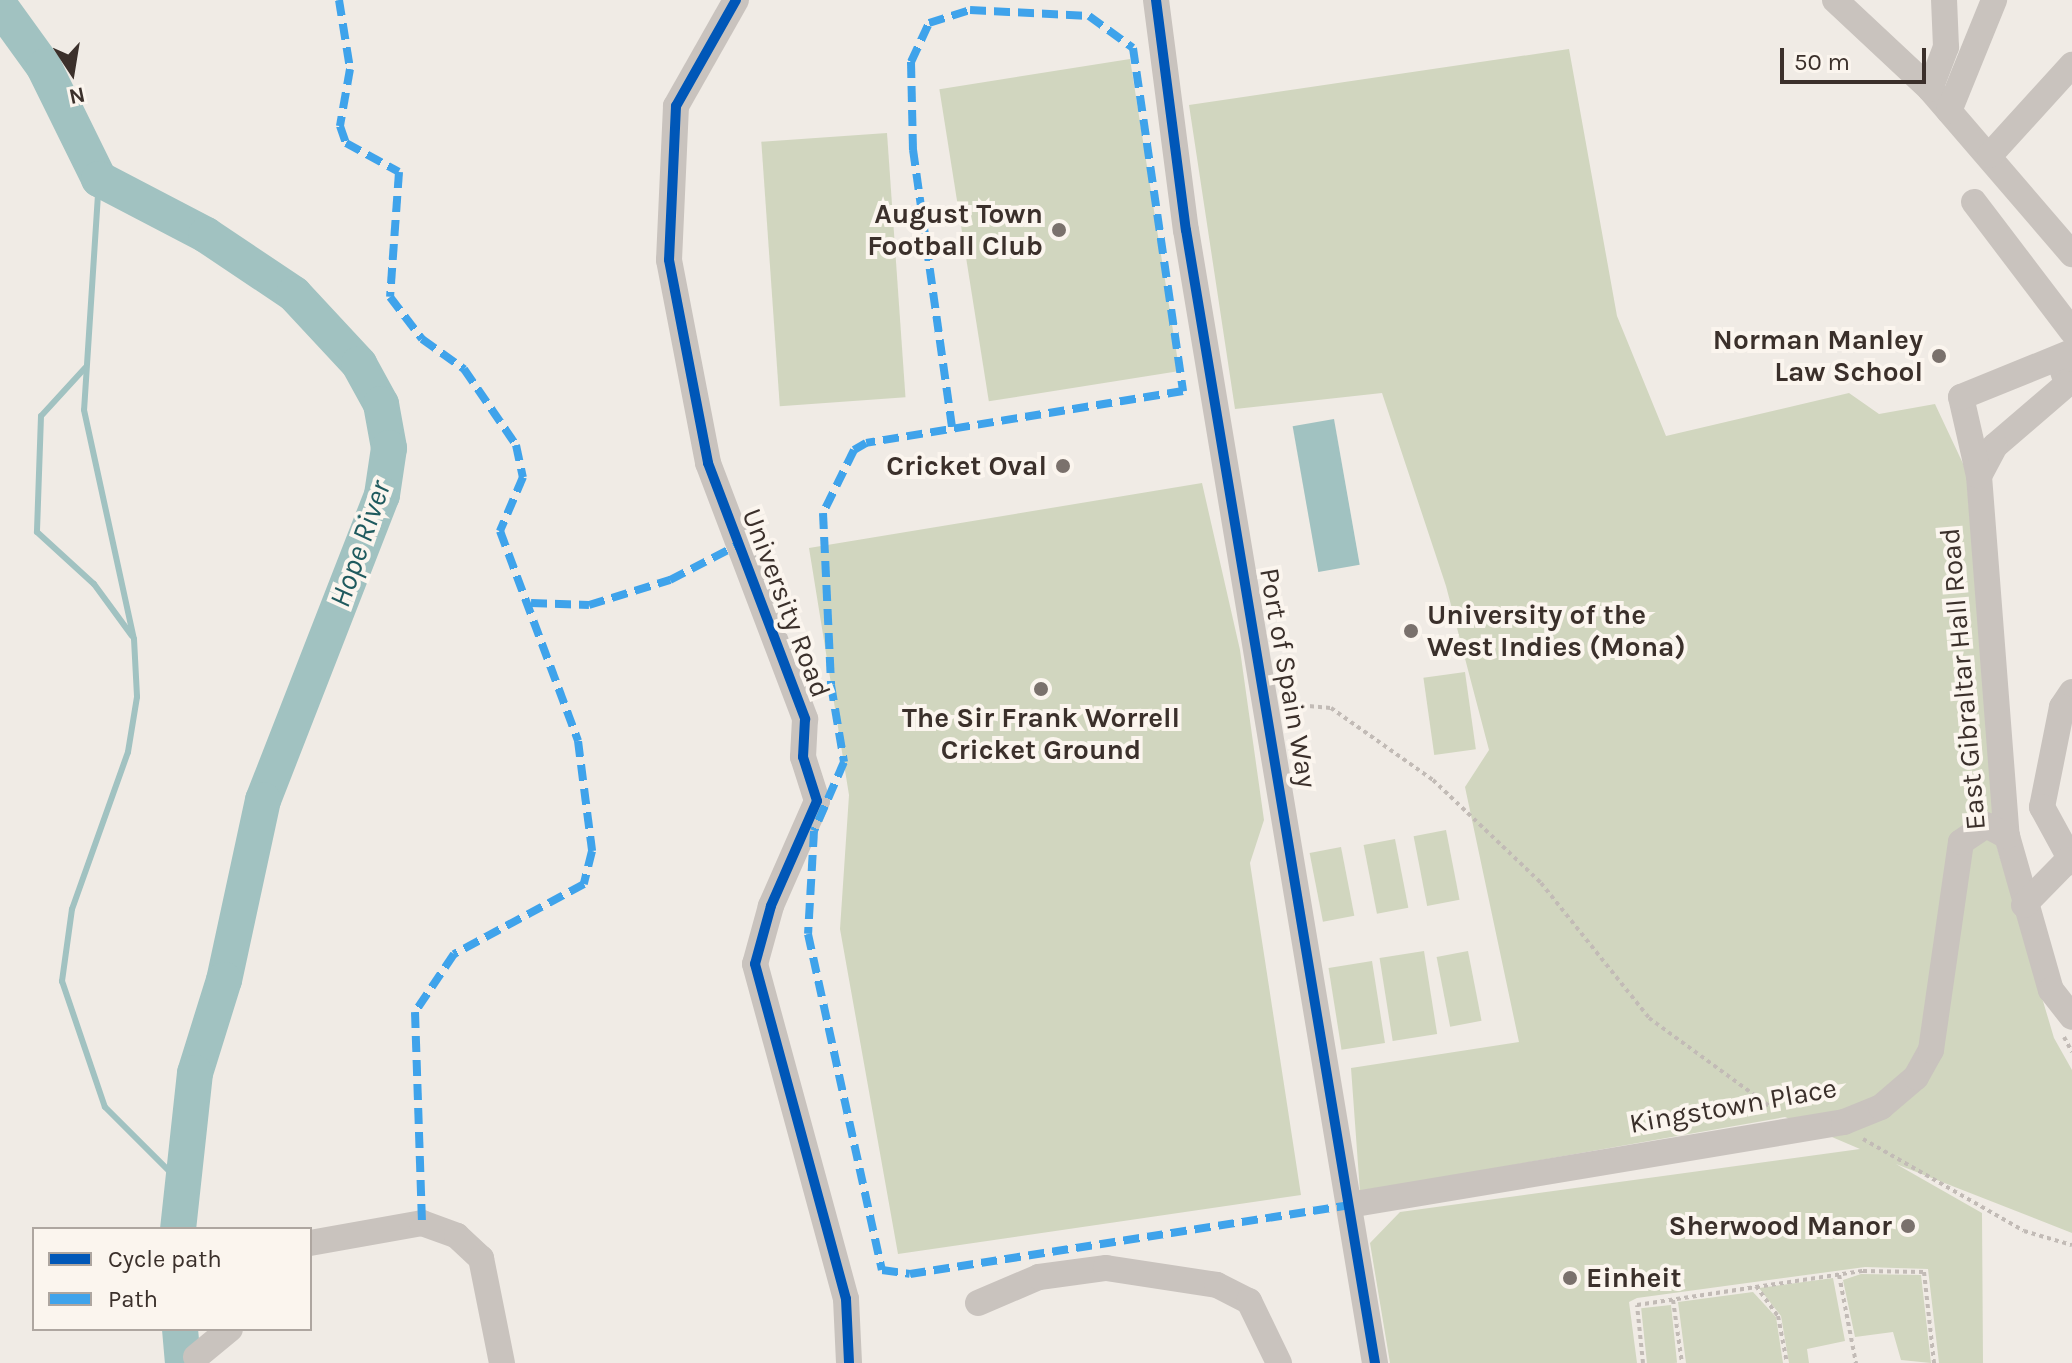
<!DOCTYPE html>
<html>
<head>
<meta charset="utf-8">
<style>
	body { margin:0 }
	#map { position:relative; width:2072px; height:1363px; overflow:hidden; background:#f0ebe5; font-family:Karla,sans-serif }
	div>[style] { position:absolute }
	.green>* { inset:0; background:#d1d6bf; transform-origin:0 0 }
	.water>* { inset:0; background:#a1c2c1; transform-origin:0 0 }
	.stream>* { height:6px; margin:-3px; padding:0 3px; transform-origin:3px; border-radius:3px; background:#a1c2c1 }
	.river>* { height:36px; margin:-18px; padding:0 18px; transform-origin:18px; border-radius:18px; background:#a1c2c1 }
	.path>* { height:4px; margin-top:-2px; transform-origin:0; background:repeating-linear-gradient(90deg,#c2bbb6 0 4px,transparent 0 8px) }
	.minor>* { height:26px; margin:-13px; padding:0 13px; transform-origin:13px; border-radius:13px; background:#c9c3be }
	.quiet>* { height:8px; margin-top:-4px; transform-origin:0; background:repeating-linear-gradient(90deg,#3fa3eb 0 16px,transparent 0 24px) }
	.cycleway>* { height:10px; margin:-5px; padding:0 5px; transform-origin:5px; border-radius:5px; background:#0057b8 }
	.dots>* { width:22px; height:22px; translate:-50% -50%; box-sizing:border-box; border:4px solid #fbf5ee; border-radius:50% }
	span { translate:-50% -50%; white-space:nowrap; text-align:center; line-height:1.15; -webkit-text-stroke:8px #fbf5ee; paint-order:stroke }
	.poi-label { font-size:28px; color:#3b302b; font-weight:700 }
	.right { translate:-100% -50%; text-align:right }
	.left { translate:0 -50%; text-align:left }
	.street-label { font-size:28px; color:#3b302b }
	.water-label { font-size:30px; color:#1f5a5e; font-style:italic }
	.legend { position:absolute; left:32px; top:1227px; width:280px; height:104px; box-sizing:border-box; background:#fbf5ee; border:2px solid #aea6a0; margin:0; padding:10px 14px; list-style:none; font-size:24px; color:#3b302b }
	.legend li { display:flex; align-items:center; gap:16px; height:40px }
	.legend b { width:40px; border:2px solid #aea6a0 }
	.north { position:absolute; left:32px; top:32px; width:80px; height:80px; -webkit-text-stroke:6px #fbf5ee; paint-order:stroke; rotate:168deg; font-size:22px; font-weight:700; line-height:32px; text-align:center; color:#3b302b }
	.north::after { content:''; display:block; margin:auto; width:28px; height:36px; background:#3b302b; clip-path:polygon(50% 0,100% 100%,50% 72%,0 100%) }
	.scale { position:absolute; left:1780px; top:48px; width:146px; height:36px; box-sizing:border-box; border:4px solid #3b302b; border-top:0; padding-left:10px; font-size:24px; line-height:28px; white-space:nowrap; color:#3b302b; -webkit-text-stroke:6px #fbf5ee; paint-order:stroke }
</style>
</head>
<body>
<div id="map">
	<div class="green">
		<i style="clip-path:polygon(1569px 49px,1617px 316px,1666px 436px,1849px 393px,1879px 414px,1935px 404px,1966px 470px,1997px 847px,2054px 1038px,2072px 1070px,2072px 1233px,1896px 1164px,1982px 1213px,1983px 1363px,1939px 1363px,1928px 1269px,1865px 1267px,1637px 1298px,1629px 1302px,1637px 1363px,1390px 1363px,1370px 1243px,1400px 1212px,1860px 1149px,1785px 1117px,1360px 1192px,1351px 1068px,1519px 1042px,1465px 787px,1489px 750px,1446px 586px,1382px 393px,1235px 409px,1189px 105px)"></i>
		<i style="left:1130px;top:59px;width:316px;height:193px;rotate:81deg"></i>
		<i style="left:887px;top:133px;width:265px;height:126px;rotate:86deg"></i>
		<i style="clip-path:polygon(1202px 483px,1240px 650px,1264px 820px,1250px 863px,1301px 1195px,898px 1254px,840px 929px,849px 795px,809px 548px)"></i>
		<i style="left:1465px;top:672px;width:78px;height:42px;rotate:82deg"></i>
		<i style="left:1446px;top:830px;width:71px;height:33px;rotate:79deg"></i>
		<i style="left:1395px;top:839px;width:70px;height:32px;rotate:79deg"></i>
		<i style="left:1341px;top:847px;width:70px;height:32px;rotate:79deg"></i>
		<i style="left:1424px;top:951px;width:84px;height:45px;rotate:81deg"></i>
		<i style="left:1468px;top:951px;width:71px;height:32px;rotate:79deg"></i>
		<i style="left:1372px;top:961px;width:83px;height:44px;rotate:81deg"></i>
		<i style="clip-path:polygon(1861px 1274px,1921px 1275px,1931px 1363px,1901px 1360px,1893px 1332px,1855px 1337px,1843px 1280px)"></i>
		<i style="clip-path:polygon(1833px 1278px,1845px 1341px,1807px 1349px,1809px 1363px,1789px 1363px,1781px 1316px,1759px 1288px)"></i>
		<i style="clip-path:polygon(1753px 1292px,1776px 1317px,1783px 1363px,1686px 1363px,1678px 1302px)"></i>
		<i style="left:1671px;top:1305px;width:58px;height:30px;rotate:84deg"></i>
	</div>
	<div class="water">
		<i style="left:1334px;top:419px;width:148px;height:42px;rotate:80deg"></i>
	</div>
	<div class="stream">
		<i style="left:99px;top:179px;width:231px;rotate:93.7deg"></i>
		<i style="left:84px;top:410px;width:234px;rotate:77.7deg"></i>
		<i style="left:134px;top:639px;width:58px;rotate:87deg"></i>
		<i style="left:137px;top:697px;width:56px;rotate:99.3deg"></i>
		<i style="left:128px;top:752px;width:167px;rotate:109.6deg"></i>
		<i style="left:72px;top:909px;width:73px;rotate:97.9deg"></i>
		<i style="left:62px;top:981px;width:133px;rotate:71.2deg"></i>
		<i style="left:105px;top:1107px;width:105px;rotate:45deg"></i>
		<i style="left:85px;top:368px;width:65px;rotate:132.5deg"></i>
		<i style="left:41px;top:416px;width:116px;rotate:92deg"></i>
		<i style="left:37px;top:532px;width:77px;rotate:42.4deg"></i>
		<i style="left:94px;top:584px;width:64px;rotate:53.8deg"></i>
	</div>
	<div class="river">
		<i style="left:0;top:6px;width:75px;rotate:54.2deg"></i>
		<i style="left:44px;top:67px;width:125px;rotate:63.8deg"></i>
		<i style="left:99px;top:179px;width:121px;rotate:27.6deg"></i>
		<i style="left:206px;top:235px;width:106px;rotate:33.8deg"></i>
		<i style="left:294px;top:294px;width:96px;rotate:47.1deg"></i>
		<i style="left:359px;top:364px;width:46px;rotate:61.2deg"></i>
		<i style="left:381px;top:404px;width:45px;rotate:79.7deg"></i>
		<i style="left:389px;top:448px;width:48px;rotate:98.5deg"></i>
		<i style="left:382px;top:495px;width:327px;rotate:111.3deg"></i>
		<i style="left:263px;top:800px;width:184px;rotate:102.2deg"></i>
		<i style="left:224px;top:980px;width:97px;rotate:107.3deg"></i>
		<i style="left:195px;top:1073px;width:157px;rotate:96.2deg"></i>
		<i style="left:180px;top:1329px;width:34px;rotate:85deg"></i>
	</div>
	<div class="path">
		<i style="left:1286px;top:704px;width:45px;rotate:5.1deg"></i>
		<i style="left:1331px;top:708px;width:125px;rotate:35.2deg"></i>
		<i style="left:1433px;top:780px;width:149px;rotate:43.6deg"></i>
		<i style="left:1541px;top:883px;width:173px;rotate:51.3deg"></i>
		<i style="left:1649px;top:1018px;width:157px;rotate:36.2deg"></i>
		<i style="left:2064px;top:1037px;width:17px;rotate:62deg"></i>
		<i style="left:1863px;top:1139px;width:185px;rotate:29.7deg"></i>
		<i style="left:2024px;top:1231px;width:50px;rotate:16.3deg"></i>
		<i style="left:1839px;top:1275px;width:90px;rotate:79.1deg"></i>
		<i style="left:1756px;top:1286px;width:37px;rotate:54deg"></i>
		<i style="left:1778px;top:1316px;width:48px;rotate:79.2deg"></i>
		<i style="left:1673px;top:1300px;width:64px;rotate:81.9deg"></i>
		<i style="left:1643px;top:1363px;width:58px;rotate:-95.9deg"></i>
		<i style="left:1637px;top:1305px;width:229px;rotate:-8.6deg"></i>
		<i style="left:1863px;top:1271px;width:61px;rotate:0.9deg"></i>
		<i style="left:1924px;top:1272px;width:92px;rotate:83.7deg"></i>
	</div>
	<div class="minor">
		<i style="left:736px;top:0;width:122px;rotate:119.5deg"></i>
		<i style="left:676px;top:106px;width:154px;rotate:92.6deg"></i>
		<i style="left:669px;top:260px;width:207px;rotate:79.1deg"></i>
		<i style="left:708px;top:463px;width:274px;rotate:69.2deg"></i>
		<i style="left:805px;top:719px;width:38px;rotate:93deg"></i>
		<i style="left:803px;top:757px;width:46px;rotate:72.3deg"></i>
		<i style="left:817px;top:801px;width:115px;rotate:113.7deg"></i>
		<i style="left:771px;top:906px;width:60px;rotate:105.4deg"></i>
		<i style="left:755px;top:964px;width:347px;rotate:74.8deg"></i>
		<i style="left:846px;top:1299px;width:64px;rotate:87.3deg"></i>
		<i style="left:1156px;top:0;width:232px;rotate:82.6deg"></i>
		<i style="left:1186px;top:230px;width:1149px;rotate:80.53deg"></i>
		<i style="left:1835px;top:0;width:130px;rotate:43.1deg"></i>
		<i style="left:1930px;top:89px;width:218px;rotate:49.3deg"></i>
		<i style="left:1930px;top:89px;width:45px;rotate:-69.1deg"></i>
		<i style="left:1946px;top:47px;width:47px;rotate:-92.4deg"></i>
		<i style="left:1949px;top:111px;width:120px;rotate:-67.9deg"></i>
		<i style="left:1990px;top:155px;width:122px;rotate:-47.7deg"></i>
		<i style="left:1974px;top:202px;width:162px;rotate:52.8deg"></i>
		<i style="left:2060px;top:362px;width:23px;rotate:72deg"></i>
		<i style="left:2067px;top:384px;width:95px;rotate:139.3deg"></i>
		<i style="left:1995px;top:446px;width:34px;rotate:118deg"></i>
		<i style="left:1979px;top:476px;width:361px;rotate:85.6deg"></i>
		<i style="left:2007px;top:836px;width:160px;rotate:74.1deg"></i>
		<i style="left:2051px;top:990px;width:34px;rotate:52deg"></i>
		<i style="left:1979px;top:476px;width:81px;rotate:-102.8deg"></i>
		<i style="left:1961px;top:397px;width:120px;rotate:-22.1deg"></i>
		<i style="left:2072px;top:692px;width:18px;rotate:124deg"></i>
		<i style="left:2062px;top:707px;width:102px;rotate:101.3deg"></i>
		<i style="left:2042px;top:807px;width:63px;rotate:61.4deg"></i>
		<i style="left:2024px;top:905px;width:63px;rotate:-45.6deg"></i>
		<i style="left:1349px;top:1205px;width:502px;rotate:-9.52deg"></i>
		<i style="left:1844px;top:1122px;width:40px;rotate:-22deg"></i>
		<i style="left:1881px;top:1107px;width:46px;rotate:-40.6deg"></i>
		<i style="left:1916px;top:1077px;width:31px;rotate:-61deg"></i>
		<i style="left:1931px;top:1050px;width:210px;rotate:-81.8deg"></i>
		<i style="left:1961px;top:842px;width:30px;rotate:-34deg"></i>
		<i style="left:1986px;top:825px;width:24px;rotate:28deg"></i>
		<i style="left:310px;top:1243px;width:114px;rotate:-10.1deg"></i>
		<i style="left:422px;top:1223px;width:37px;rotate:20deg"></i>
		<i style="left:457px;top:1236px;width:33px;rotate:43deg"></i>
		<i style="left:481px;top:1258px;width:107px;rotate:78.7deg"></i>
		<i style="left:978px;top:1303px;width:66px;rotate:-23.1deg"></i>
		<i style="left:1039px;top:1277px;width:68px;rotate:-7.7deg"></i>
		<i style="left:1106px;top:1268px;width:112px;rotate:8.7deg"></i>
		<i style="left:1217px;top:1285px;width:36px;rotate:27deg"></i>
		<i style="left:1249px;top:1301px;width:69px;rotate:64.2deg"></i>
		<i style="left:196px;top:1357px;width:44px;rotate:-39.5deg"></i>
	</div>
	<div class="quiet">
		<i style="left:339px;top:0;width:70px;rotate:80.9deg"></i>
		<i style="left:350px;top:69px;width:58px;rotate:100deg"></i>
		<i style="left:340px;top:126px;width:18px;rotate:71deg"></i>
		<i style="left:346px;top:143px;width:60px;rotate:28.7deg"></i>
		<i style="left:399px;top:172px;width:125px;rotate:94.1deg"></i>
		<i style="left:390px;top:297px;width:53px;rotate:52.7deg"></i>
		<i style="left:422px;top:339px;width:52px;rotate:35.5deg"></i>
		<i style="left:464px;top:369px;width:92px;rotate:55.6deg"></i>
		<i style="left:516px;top:445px;width:33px;rotate:78deg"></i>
		<i style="left:523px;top:477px;width:59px;rotate:113.1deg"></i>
		<i style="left:500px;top:531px;width:224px;rotate:69.6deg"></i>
		<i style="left:578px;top:741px;width:111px;rotate:82.7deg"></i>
		<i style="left:592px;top:851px;width:34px;rotate:104deg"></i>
		<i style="left:584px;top:884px;width:148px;rotate:151.7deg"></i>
		<i style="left:454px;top:954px;width:70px;rotate:123.9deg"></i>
		<i style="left:415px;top:1012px;width:211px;rotate:88.1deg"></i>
		<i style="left:952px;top:427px;width:280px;rotate:-98deg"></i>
		<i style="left:913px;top:150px;width:88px;rotate:-91.3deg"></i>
		<i style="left:911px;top:62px;width:43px;rotate:-65.2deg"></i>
		<i style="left:929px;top:23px;width:43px;rotate:-17.6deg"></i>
		<i style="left:970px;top:10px;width:119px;rotate:2.9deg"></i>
		<i style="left:1089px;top:16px;width:54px;rotate:36deg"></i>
		<i style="left:1133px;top:48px;width:347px;rotate:81.7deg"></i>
		<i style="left:1183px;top:391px;width:321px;rotate:170.7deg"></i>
		<i style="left:866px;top:443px;width:14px;rotate:150deg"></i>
		<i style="left:854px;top:450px;width:70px;rotate:116.2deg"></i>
		<i style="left:823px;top:513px;width:172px;rotate:87.3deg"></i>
		<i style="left:831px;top:685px;width:78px;rotate:80.4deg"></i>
		<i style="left:844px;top:762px;width:75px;rotate:113.5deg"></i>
		<i style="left:814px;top:831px;width:103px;rotate:93.3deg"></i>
		<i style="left:808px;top:934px;width:344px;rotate:77.6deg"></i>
		<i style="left:882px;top:1270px;width:28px;rotate:8deg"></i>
		<i style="left:910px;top:1274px;width:444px;rotate:-8.9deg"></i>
		<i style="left:531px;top:603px;width:58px;rotate:2deg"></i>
		<i style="left:589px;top:605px;width:85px;rotate:-17.2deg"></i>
		<i style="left:670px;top:580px;width:74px;rotate:-27.3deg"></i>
	</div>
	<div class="cycleway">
		<i style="left:736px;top:0;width:122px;rotate:119.5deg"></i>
		<i style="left:676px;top:106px;width:154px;rotate:92.6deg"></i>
		<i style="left:669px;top:260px;width:207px;rotate:79.1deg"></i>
		<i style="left:708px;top:463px;width:274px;rotate:69.2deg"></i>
		<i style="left:805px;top:719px;width:38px;rotate:93deg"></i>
		<i style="left:803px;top:757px;width:46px;rotate:72.3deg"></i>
		<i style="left:817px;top:801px;width:115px;rotate:113.7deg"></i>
		<i style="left:771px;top:906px;width:60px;rotate:105.4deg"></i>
		<i style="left:755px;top:964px;width:347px;rotate:74.8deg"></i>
		<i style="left:846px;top:1299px;width:64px;rotate:87.3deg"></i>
		<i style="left:1156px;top:0;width:232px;rotate:82.6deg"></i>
		<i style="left:1186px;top:230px;width:1149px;rotate:80.53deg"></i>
	</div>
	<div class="dots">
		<i style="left:1059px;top:230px;background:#7a716c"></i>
		<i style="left:1939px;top:356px;background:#7a716c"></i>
		<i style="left:1063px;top:466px;background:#7a716c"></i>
		<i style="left:1411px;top:631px;background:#7a716c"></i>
		<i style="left:1041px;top:689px;background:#7a716c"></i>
		<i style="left:1908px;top:1226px;background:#7a716c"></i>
		<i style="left:1570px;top:1278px;background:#7a716c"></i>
	</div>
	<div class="poi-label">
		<span class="right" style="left:1043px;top:230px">August Town<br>Football Club</span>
		<span class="right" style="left:1923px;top:356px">Norman Manley<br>Law School</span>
		<span class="right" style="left:1047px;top:466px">Cricket Oval</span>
		<span class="left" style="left:1427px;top:631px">University of the<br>West Indies (Mona)</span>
		<span style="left:1041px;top:734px">The Sir Frank Worrell<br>Cricket Ground</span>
		<span class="right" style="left:1892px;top:1226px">Sherwood Manor</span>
		<span class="left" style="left:1586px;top:1278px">Einheit</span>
	</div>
	<div class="street-label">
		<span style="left:786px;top:603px;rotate:69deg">University Road</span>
		<span style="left:1288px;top:678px;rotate:80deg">Port of Spain Way</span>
		<span style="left:1963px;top:679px;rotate:-95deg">East Gibraltar Hall Road</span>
		<span style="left:1733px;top:1106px;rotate:-10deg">Kingstown Place</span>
	</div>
	<div class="water-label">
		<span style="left:360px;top:544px;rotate:-71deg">Hope River</span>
	</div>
	<ul class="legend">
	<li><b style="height:10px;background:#0057b8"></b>Cycle path</li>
	<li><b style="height:10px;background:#3fa3eb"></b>Path</li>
	</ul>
	<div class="north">N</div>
	<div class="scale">50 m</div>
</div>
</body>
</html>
